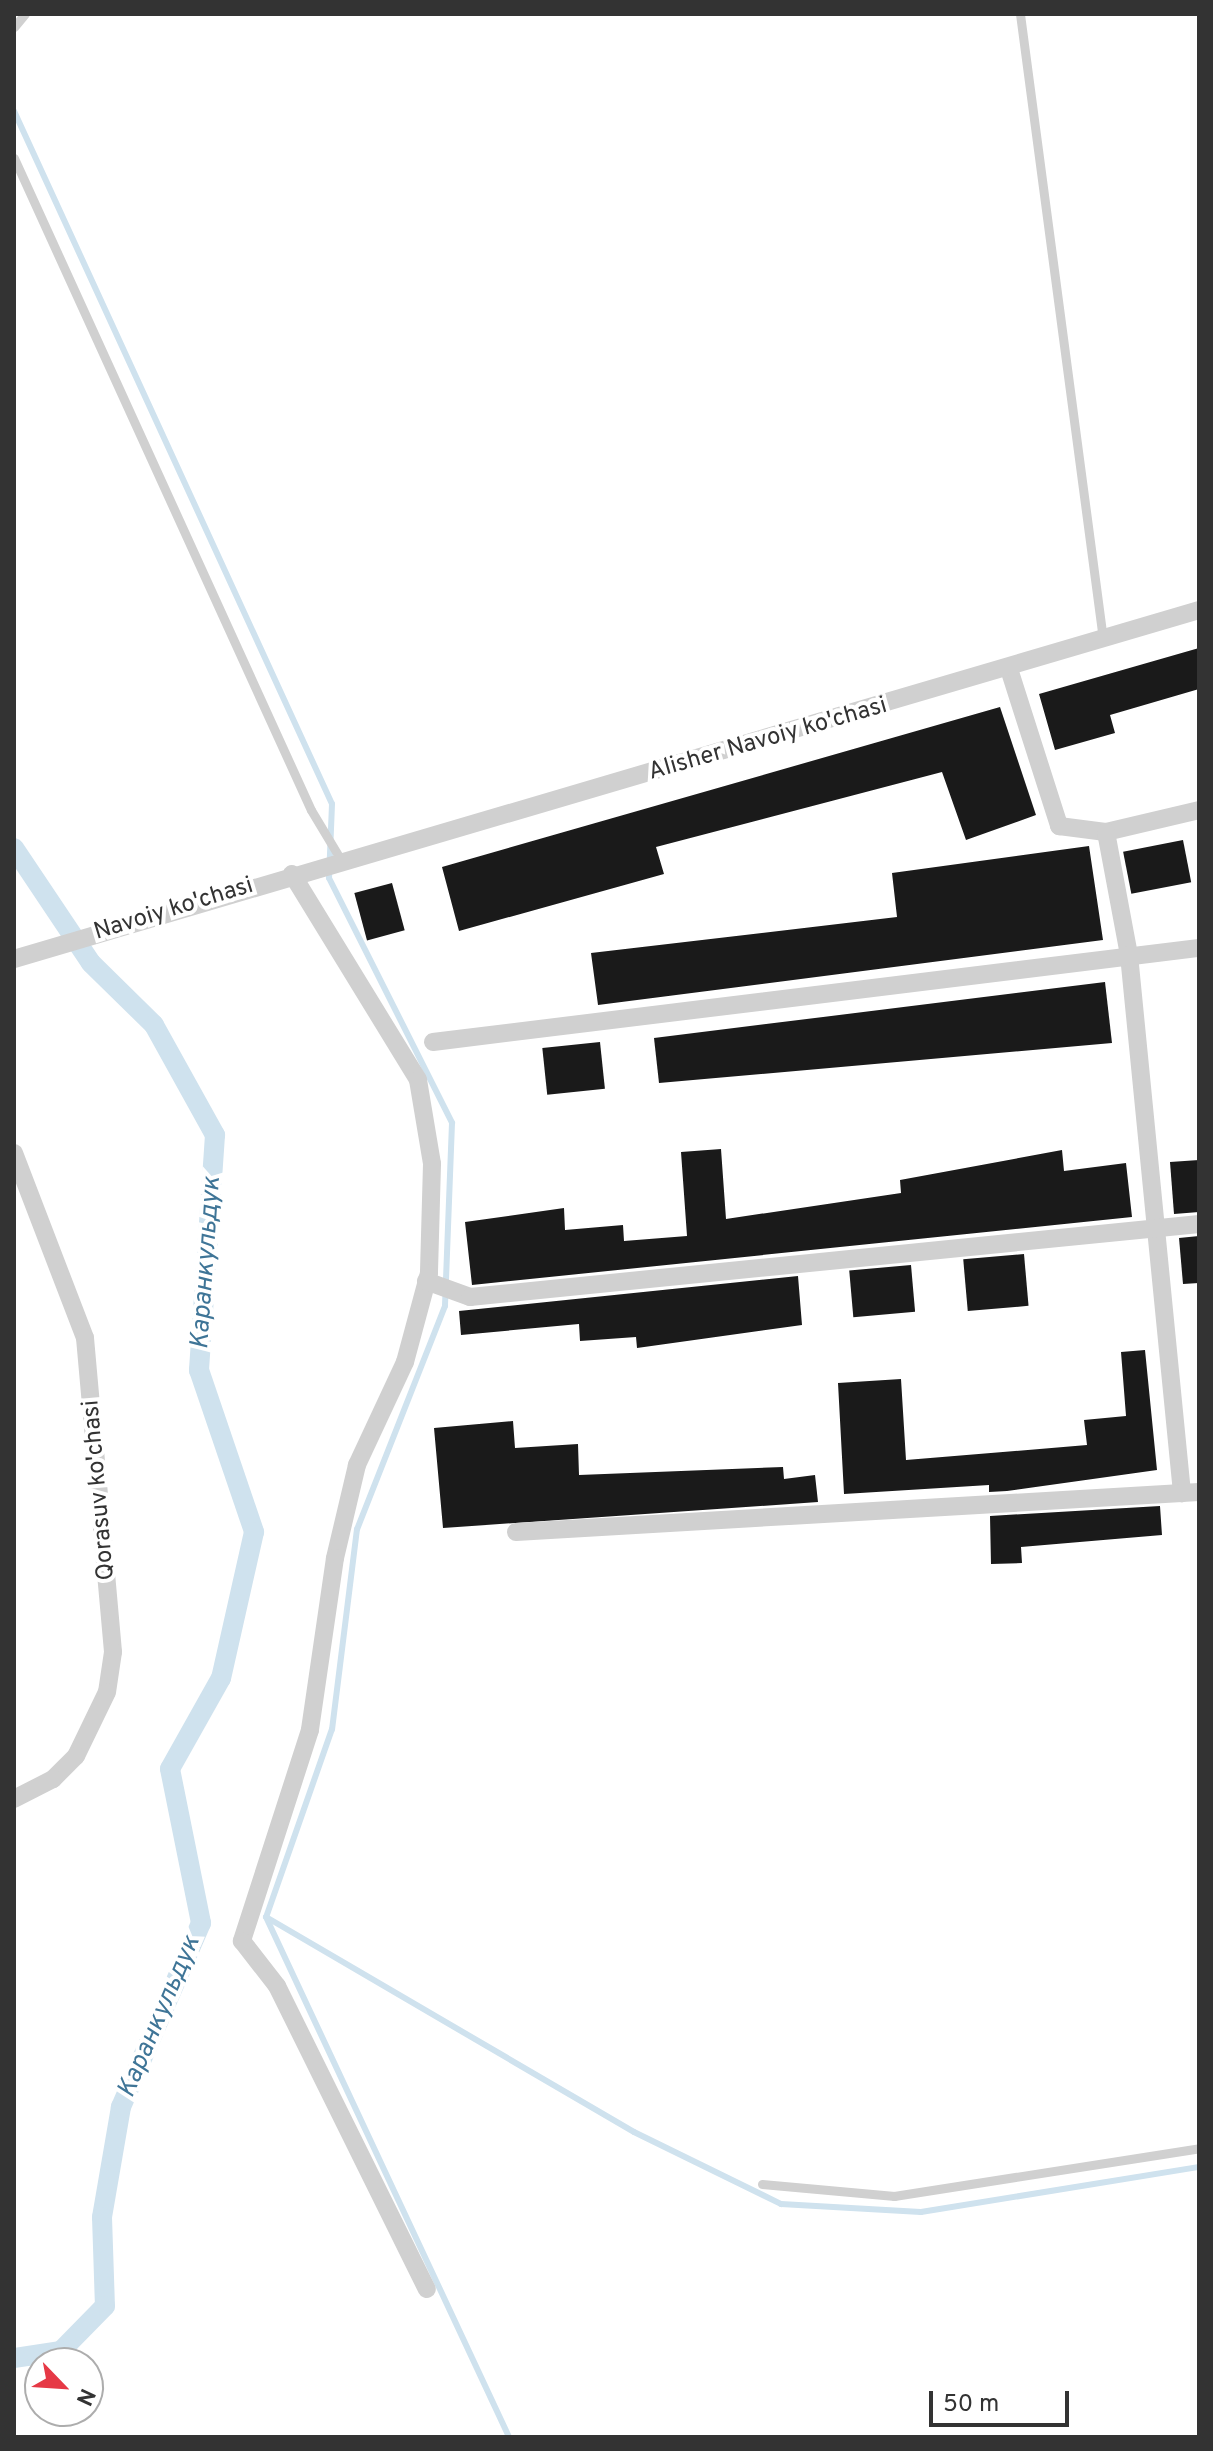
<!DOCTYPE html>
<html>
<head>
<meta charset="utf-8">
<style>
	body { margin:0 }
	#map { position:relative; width:1213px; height:2451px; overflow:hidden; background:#fff; font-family:Overpass,sans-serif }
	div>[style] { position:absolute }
	.stream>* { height:6px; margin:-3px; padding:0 3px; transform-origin:3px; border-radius:3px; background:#cfe2ee }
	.canal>* { height:20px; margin:-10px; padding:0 10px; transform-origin:10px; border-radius:10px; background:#cfe2ee }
	.building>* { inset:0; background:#1a1a1a; transform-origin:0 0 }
	.service>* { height:9px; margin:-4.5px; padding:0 4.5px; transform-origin:4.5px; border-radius:4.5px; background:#d0d0d0 }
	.minor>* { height:18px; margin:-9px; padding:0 9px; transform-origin:9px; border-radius:9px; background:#d0d0d0 }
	span { translate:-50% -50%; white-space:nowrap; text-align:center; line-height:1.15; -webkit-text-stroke:8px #fff; paint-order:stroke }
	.street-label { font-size:24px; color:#333 }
	.water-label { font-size:26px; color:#3f7597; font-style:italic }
	.frame { position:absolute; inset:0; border:16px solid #333; pointer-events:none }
	.north { position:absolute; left:24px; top:2347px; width:80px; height:80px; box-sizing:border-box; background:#fff; border:2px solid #adadad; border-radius:50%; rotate:115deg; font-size:22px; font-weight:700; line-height:32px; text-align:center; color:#333 }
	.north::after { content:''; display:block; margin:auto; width:28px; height:36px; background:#e63946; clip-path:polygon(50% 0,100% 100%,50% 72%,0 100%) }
	.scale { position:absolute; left:929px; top:2391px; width:140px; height:36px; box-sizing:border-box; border:4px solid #333; border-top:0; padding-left:10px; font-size:24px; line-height:28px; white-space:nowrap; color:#333; -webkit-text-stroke:6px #fff; paint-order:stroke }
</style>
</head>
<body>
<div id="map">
	<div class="stream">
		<i style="left:14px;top:111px;width:762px;rotate:65.35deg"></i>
		<i style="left:332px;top:804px;width:74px;rotate:92.3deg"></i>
		<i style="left:329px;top:878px;width:274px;rotate:63.3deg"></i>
		<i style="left:452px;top:1123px;width:183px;rotate:92.2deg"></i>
		<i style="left:445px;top:1306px;width:240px;rotate:111.5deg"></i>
		<i style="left:357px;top:1529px;width:202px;rotate:97.1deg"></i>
		<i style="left:332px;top:1729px;width:199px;rotate:109.3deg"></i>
		<i style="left:266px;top:1917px;width:574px;rotate:64.95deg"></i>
		<i style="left:266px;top:1917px;width:426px;rotate:30.3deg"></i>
		<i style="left:634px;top:2132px;width:164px;rotate:26.1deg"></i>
		<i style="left:781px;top:2204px;width:140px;rotate:3.3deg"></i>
		<i style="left:921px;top:2212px;width:282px;rotate:-9.2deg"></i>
	</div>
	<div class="canal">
		<i style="left:14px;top:848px;width:138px;rotate:56.2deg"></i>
		<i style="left:91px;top:963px;width:88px;rotate:44.5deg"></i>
		<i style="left:154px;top:1025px;width:126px;rotate:61deg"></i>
		<i style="left:215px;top:1135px;width:236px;rotate:93.9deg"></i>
		<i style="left:199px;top:1370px;width:171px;rotate:71.2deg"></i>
		<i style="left:254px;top:1532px;width:150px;rotate:102.7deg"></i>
		<i style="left:221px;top:1678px;width:104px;rotate:119.3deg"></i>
		<i style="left:170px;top:1769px;width:157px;rotate:78.6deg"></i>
		<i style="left:201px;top:1923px;width:201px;rotate:113.5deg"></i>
		<i style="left:121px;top:2107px;width:112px;rotate:99.8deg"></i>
		<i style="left:102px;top:2217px;width:89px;rotate:88.1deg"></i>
		<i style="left:105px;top:2306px;width:63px;rotate:134.4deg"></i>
		<i style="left:61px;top:2351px;width:48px;rotate:171.5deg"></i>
	</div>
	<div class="building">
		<i style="clip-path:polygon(1199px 648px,1199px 689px,1110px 715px,1115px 733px,1055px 750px,1039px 694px)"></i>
		<i style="clip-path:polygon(1000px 707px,1036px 815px,966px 840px,942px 772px,656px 847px,664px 874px,459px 931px,442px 867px)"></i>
		<i style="left:1183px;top:840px;width:43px;height:61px;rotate:79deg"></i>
		<i style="clip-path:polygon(1089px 846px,1103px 940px,598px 1005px,591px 953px,897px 917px,892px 873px)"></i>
		<i style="left:392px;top:883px;width:49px;height:39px;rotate:75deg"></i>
		<i style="clip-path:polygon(1105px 982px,1112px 1043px,659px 1083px,654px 1038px)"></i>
		<i style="left:600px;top:1042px;width:47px;height:58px;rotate:84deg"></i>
		<i style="clip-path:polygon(721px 1149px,726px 1219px,901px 1193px,900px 1180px,1062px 1150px,1064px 1171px,1126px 1163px,1132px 1217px,472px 1285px,465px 1222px,564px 1208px,565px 1230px,623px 1225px,624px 1241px,687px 1236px,681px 1152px)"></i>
		<i style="clip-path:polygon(1199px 1160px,1199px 1212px,1174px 1214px,1170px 1162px)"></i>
		<i style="clip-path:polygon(1199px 1236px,1199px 1283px,1183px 1284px,1179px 1238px)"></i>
		<i style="left:1024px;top:1254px;width:52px;height:61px;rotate:85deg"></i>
		<i style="left:911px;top:1265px;width:47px;height:62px;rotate:85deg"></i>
		<i style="clip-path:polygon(798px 1276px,802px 1325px,637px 1348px,636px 1337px,580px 1341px,579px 1324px,461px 1335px,459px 1311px)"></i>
		<i style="clip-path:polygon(1145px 1350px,1157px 1470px,1007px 1491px,989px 1492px,989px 1485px,844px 1494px,838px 1383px,901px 1379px,906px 1460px,1087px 1445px,1084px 1420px,1126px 1416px,1121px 1352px)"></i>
		<i style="clip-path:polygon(513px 1421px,515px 1448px,578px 1444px,579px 1475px,783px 1467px,784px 1479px,815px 1475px,818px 1502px,443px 1528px,434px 1428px)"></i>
		<i style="clip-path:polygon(1160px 1506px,1162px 1535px,1021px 1547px,1022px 1563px,991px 1564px,990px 1516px)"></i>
	</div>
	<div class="service">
		<i style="left:1020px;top:14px;width:630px;rotate:82.44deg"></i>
		<i style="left:14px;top:27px;width:17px;rotate:-50deg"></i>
		<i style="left:14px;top:158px;width:716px;rotate:65.51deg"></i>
		<i style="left:311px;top:810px;width:58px;rotate:59deg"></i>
		<i style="left:762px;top:2184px;width:133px;rotate:5.2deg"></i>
		<i style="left:894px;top:2196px;width:309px;rotate:-8.9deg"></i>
	</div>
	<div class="minor">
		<i style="left:1010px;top:672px;width:162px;rotate:72.3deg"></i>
		<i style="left:1059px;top:826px;width:47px;rotate:7.3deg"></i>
		<i style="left:1106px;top:832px;width:96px;rotate:-13.3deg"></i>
		<i style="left:1106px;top:832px;width:125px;rotate:79.4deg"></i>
		<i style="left:1129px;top:955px;width:541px;rotate:84.37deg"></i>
		<i style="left:292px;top:874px;width:241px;rotate:58.5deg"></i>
		<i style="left:418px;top:1080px;width:85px;rotate:80.5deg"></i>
		<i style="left:432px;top:1164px;width:109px;rotate:91.6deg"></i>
		<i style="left:429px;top:1273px;width:92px;rotate:105.1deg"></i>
		<i style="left:405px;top:1362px;width:114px;rotate:115deg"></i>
		<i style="left:357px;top:1465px;width:96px;rotate:103.3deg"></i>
		<i style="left:335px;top:1558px;width:174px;rotate:98.3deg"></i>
		<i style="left:310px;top:1730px;width:222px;rotate:107.9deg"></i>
		<i style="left:242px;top:1941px;width:57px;rotate:52.1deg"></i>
		<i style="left:277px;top:1986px;width:338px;rotate:63.7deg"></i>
		<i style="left:14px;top:959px;width:1235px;rotate:-16.41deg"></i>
		<i style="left:433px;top:1042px;width:772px;rotate:-7deg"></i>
		<i style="left:14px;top:1153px;width:198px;rotate:69deg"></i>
		<i style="left:85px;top:1338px;width:315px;rotate:84.9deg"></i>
		<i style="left:113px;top:1652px;width:40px;rotate:98.5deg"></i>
		<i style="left:107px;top:1692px;width:71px;rotate:115.8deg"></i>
		<i style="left:76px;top:1756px;width:33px;rotate:135deg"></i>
		<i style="left:53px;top:1779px;width:44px;rotate:152.9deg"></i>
		<i style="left:426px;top:1281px;width:47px;rotate:20deg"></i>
		<i style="left:470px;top:1297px;width:733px;rotate:-5.72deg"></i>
		<i style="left:516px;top:1532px;width:684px;rotate:-3.35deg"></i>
	</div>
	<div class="street-label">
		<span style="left:768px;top:740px;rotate:-16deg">Alisher Navoiy ko'chasi</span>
		<span style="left:174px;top:910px;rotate:-17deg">Navoiy ko'chasi</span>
		<span style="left:100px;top:1490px;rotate:-95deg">Qorasuv ko'chasi</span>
	</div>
	<div class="water-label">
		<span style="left:207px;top:1263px;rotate:-86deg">Каранкульдук</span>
		<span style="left:160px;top:2017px;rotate:-67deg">Каранкульдук</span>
	</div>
	<div class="frame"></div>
	<div class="north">N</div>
	<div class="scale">50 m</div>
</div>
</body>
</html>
